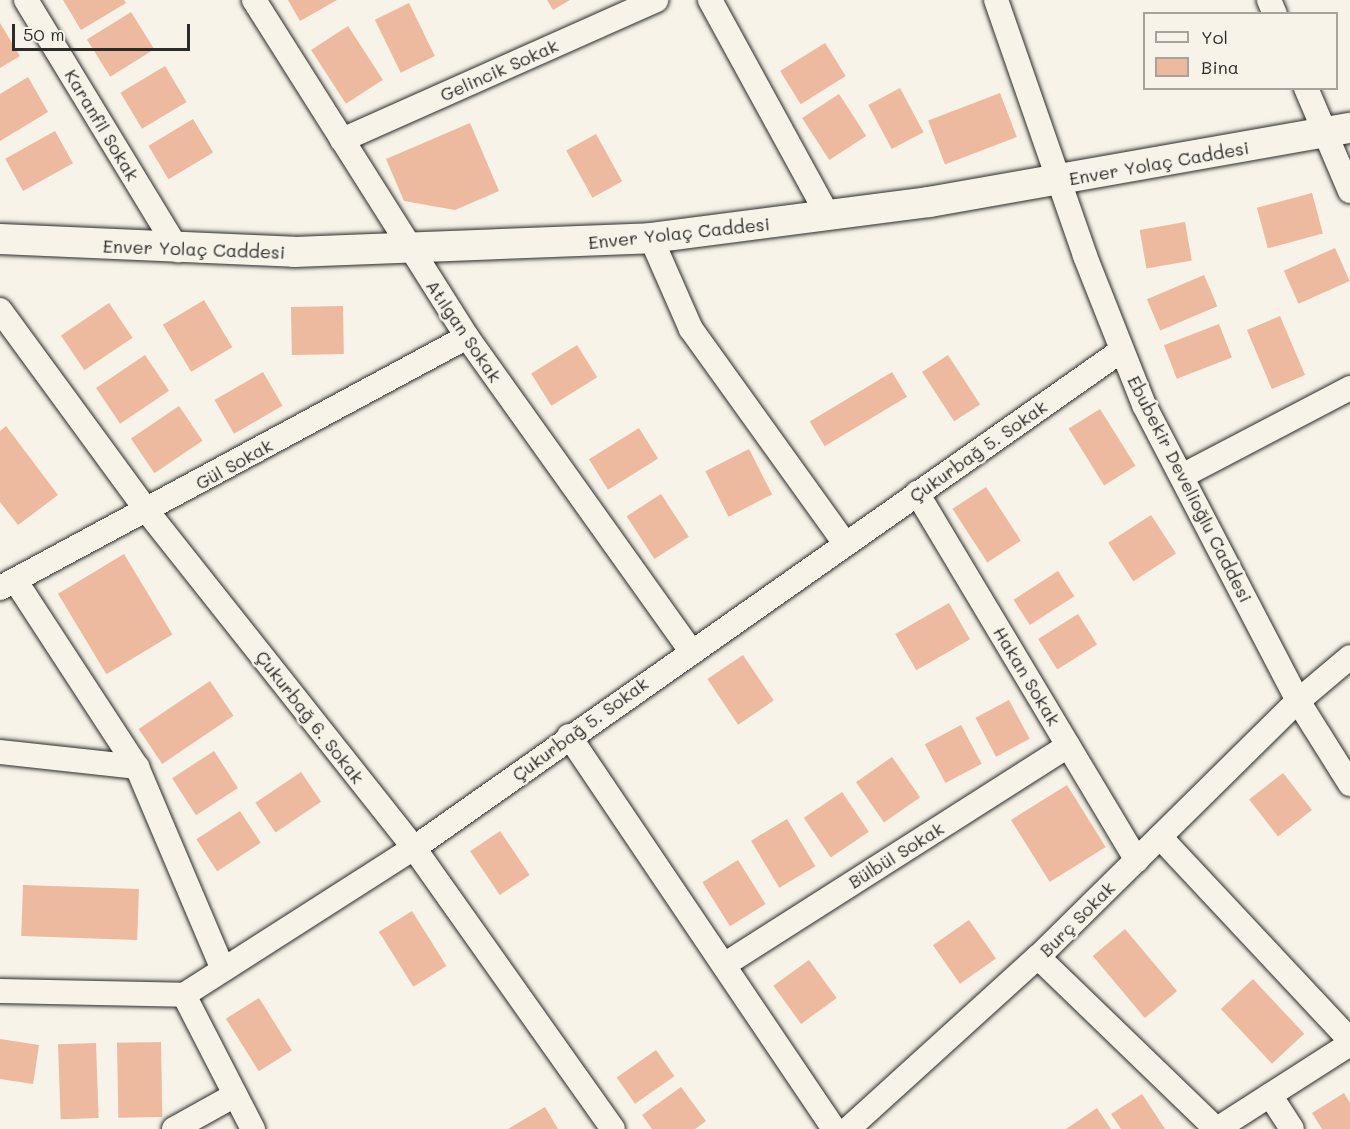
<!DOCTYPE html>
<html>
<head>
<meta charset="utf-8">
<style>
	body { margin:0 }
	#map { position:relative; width:1350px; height:1129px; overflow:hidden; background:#f7f3e8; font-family:Mali,sans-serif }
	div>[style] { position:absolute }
	.building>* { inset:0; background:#edb99f; transform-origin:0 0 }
	.roads { filter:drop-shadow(0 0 2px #2b2b2b) drop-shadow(0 0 2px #2b2b2b) }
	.minor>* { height:24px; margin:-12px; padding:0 12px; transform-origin:12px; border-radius:12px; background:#f7f3e8 }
	.tertiary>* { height:30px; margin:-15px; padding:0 15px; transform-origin:15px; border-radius:15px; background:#f7f3e8 }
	span { translate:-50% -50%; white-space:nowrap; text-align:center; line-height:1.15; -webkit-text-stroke:5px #f7f3e8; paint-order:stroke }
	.street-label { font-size:18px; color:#2b2b2b }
	.legend { position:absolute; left:1143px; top:12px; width:195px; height:78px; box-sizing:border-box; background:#f7f3e8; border:2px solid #a5a39c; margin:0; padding:8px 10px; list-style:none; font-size:18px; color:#2b2b2b }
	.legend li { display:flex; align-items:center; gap:12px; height:30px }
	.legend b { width:30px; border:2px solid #a5a39c }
	.scale { position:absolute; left:12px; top:24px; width:178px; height:27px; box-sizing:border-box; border:3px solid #2b2b2b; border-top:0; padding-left:8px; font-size:18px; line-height:21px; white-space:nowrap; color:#2b2b2b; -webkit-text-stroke:4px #f7f3e8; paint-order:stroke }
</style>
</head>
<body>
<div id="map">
	<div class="building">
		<i style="clip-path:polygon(63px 0,124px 0,126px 3px,81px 30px)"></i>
		<i style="clip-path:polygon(288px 0,337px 0,300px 21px)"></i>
		<i style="clip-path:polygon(547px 0,570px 0,553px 10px)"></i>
		<i style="left:409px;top:3px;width:59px;height:38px;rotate:64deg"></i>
		<i style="left:131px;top:12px;width:44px;height:52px;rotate:58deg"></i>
		<i style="clip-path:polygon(0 23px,20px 56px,0 68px)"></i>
		<i style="left:348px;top:26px;width:64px;height:44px;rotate:57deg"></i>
		<i style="left:825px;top:43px;width:39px;height:53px;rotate:58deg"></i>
		<i style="left:165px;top:66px;width:42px;height:52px;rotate:59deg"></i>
		<i style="clip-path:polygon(28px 77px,48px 112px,0 141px,0 94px)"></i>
		<i style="left:900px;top:88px;width:50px;height:36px;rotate:62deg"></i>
		<i style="left:1000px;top:93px;width:47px;height:77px;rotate:69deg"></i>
		<i style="left:839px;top:94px;width:50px;height:44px;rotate:57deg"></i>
		<i style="left:193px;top:119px;width:39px;height:52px;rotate:59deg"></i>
		<i style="clip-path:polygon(470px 123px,499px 191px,455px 210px,404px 201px,386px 159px)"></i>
		<i style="left:55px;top:131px;width:37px;height:57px;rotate:61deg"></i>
		<i style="left:596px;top:134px;width:54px;height:34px;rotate:61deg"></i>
		<i style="left:1312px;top:193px;width:42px;height:57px;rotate:75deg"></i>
		<i style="left:1185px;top:222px;width:39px;height:46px;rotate:80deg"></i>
		<i style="left:1335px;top:248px;width:36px;height:56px;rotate:66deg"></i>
		<i style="left:1204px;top:275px;width:34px;height:62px;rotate:67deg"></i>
		<i style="left:204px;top:300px;width:55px;height:48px;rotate:59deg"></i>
		<i style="left:109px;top:303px;width:42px;height:58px;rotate:56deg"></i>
		<i style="left:343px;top:306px;width:48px;height:52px;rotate:89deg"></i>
		<i style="left:1280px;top:316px;width:64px;height:36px;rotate:67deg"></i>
		<i style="left:1219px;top:324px;width:36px;height:59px;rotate:69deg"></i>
		<i style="left:577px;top:345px;width:38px;height:54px;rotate:58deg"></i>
		<i style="left:145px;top:355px;width:43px;height:59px;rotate:56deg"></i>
		<i style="left:948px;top:355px;width:59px;height:31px;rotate:57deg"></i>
		<i style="left:263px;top:372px;width:39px;height:56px;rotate:60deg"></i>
		<i style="left:892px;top:372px;width:29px;height:96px;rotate:59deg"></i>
		<i style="left:179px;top:406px;width:42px;height:58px;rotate:56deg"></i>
		<i style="left:1100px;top:409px;width:67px;height:37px;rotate:58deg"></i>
		<i style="clip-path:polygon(6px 426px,58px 495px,18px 525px,0 502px,0 431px)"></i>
		<i style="left:639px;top:428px;width:36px;height:59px;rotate:58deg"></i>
		<i style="left:749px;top:449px;width:51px;height:49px;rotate:63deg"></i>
		<i style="left:986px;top:487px;width:64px;height:40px;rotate:57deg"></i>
		<i style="left:661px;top:494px;width:51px;height:41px;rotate:57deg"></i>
		<i style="left:1151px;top:515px;width:46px;height:51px;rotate:57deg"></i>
		<i style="left:124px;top:554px;width:94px;height:77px;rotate:59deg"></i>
		<i style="left:1058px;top:571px;width:30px;height:53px;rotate:57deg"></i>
		<i style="left:949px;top:603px;width:42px;height:62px;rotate:60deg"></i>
		<i style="left:1078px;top:614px;width:36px;height:47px;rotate:58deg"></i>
		<i style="left:743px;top:655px;width:55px;height:43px;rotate:56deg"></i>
		<i style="left:210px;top:681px;width:42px;height:86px;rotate:56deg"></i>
		<i style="left:1009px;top:700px;width:44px;height:38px;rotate:62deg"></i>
		<i style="left:961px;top:725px;width:44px;height:41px;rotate:62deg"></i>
		<i style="left:214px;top:751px;width:44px;height:50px;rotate:57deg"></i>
		<i style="left:892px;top:757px;width:49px;height:44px;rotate:55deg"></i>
		<i style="left:301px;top:772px;width:36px;height:55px;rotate:56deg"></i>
		<i style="left:1283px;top:773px;width:47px;height:43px;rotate:52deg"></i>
		<i style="left:1067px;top:785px;width:73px;height:66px;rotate:58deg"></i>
		<i style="left:842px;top:792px;width:48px;height:46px;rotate:56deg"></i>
		<i style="left:240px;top:811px;width:38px;height:52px;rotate:57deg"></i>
		<i style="left:787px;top:819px;width:55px;height:42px;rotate:59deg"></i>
		<i style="left:500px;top:831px;width:53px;height:36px;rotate:56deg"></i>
		<i style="left:738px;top:860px;width:52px;height:42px;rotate:58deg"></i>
		<i style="left:23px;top:885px;width:116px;height:51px;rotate:2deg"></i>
		<i style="left:412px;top:911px;width:65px;height:39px;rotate:58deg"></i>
		<i style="left:969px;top:920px;width:47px;height:44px;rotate:55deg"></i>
		<i style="left:1125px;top:929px;width:81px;height:42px;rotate:50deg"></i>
		<i style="left:809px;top:960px;width:47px;height:44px;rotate:54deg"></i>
		<i style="left:1253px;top:979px;width:75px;height:44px;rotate:47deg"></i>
		<i style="left:259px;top:998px;width:62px;height:39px;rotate:58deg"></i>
		<i style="clip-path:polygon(0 1039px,39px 1045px,33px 1084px,0 1079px)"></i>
		<i style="left:161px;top:1042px;width:75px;height:44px;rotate:89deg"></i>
		<i style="left:96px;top:1043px;width:75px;height:38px;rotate:88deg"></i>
		<i style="left:656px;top:1050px;width:32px;height:48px;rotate:55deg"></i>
		<i style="clip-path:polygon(681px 1087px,706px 1121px,695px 1129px,652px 1129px,642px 1115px)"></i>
		<i style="clip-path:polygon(1344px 1093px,1350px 1103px,1350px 1129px,1322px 1129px,1312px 1113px)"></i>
		<i style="clip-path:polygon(1142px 1094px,1165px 1129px,1121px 1129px,1111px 1114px)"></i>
		<i style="clip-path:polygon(545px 1107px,558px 1129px,508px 1129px)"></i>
		<i style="clip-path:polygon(1097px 1108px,1111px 1129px,1066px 1129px)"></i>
	</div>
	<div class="roads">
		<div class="minor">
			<i style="left:26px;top:0;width:293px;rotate:58.7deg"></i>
			<i style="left:254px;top:0;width:399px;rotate:57.7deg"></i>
			<i style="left:467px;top:337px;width:386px;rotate:54.5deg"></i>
			<i style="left:710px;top:0;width:247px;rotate:61.3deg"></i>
			<i style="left:996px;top:0;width:271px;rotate:70.8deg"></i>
			<i style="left:1085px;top:256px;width:160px;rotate:68.4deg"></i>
			<i style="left:1144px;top:405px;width:334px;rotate:62.5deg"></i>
			<i style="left:1298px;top:701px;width:98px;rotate:57.9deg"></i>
			<i style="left:1269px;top:0;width:15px;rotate:67deg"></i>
			<i style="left:1306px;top:88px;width:112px;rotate:66.9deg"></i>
			<i style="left:342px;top:140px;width:344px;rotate:-24deg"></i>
			<i style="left:651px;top:238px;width:99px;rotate:66.3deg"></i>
			<i style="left:691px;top:329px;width:264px;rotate:54.3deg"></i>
			<i style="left:0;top:310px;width:249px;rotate:53.8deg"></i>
			<i style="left:147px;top:511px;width:430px;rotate:51.6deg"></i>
			<i style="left:414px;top:848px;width:344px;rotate:54.7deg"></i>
			<i style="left:1182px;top:476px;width:190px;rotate:-27.6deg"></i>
			<i style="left:917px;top:493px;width:428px;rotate:59.1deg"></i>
			<i style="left:15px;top:580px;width:223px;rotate:56.9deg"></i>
			<i style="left:137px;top:767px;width:220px;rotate:67deg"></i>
			<i style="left:0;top:588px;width:530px;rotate:-28.26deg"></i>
			<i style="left:569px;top:736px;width:474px;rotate:56deg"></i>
			<i style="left:0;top:752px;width:138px;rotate:6.2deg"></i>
			<i style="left:1160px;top:837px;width:278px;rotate:46.9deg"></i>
			<i style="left:1038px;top:957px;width:248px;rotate:44deg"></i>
			<i style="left:724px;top:965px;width:408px;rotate:-32.5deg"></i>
			<i style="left:0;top:991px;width:184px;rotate:1.2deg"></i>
			<i style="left:184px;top:995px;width:273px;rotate:-32.6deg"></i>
			<i style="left:414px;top:848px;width:864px;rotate:-35.11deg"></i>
			<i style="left:184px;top:995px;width:151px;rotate:62.8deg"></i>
			<i style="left:1270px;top:1095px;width:40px;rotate:57.1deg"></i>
			<i style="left:174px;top:1129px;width:70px;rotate:-29.1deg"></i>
			<i style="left:848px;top:1129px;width:256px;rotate:-42.2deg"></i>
			<i style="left:1038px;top:957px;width:365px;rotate:-44.6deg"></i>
			<i style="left:1298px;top:701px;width:68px;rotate:-40.2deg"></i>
			<i style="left:1217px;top:1129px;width:158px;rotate:-32.6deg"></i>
		</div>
		<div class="tertiary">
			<i style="left:0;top:239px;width:294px;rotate:2.5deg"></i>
			<i style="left:294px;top:252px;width:357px;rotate:-2.2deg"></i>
			<i style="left:651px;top:238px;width:280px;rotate:-7.4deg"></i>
			<i style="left:929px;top:202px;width:427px;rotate:-10deg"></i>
		</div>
	</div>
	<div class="street-label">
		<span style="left:499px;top:70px;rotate:-24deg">Gelincik Sokak</span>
		<span style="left:102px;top:125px;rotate:59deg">Karanfil Sokak</span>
		<span style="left:1159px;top:163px;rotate:-10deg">Enver Yolaç Caddesi</span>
		<span style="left:679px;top:233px;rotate:-6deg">Enver Yolaç Caddesi</span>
		<span style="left:194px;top:249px;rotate:2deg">Enver Yolaç Caddesi</span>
		<span style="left:464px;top:331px;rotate:56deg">Atılgan Sokak</span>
		<span style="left:978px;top:451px;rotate:-35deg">Çukurbağ 5. Sokak</span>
		<span style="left:234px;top:464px;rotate:-29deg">Gül Sokak</span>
		<span style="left:1190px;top:489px;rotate:63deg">Ebubekir Develioğlu Caddesi</span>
		<span style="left:1027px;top:676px;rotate:59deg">Hakan Sokak</span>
		<span style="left:310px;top:717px;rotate:52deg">Çukurbağ 6. Sokak</span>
		<span style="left:580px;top:729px;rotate:-36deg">Çukurbağ 5. Sokak</span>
		<span style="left:896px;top:855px;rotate:-32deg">Bülbül Sokak</span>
		<span style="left:1077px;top:919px;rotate:-45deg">Burç Sokak</span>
	</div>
	<ul class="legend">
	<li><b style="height:8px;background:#f7f3e8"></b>Yol</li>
	<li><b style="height:16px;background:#edb99f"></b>Bina</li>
	</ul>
	<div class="scale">50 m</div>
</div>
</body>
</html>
